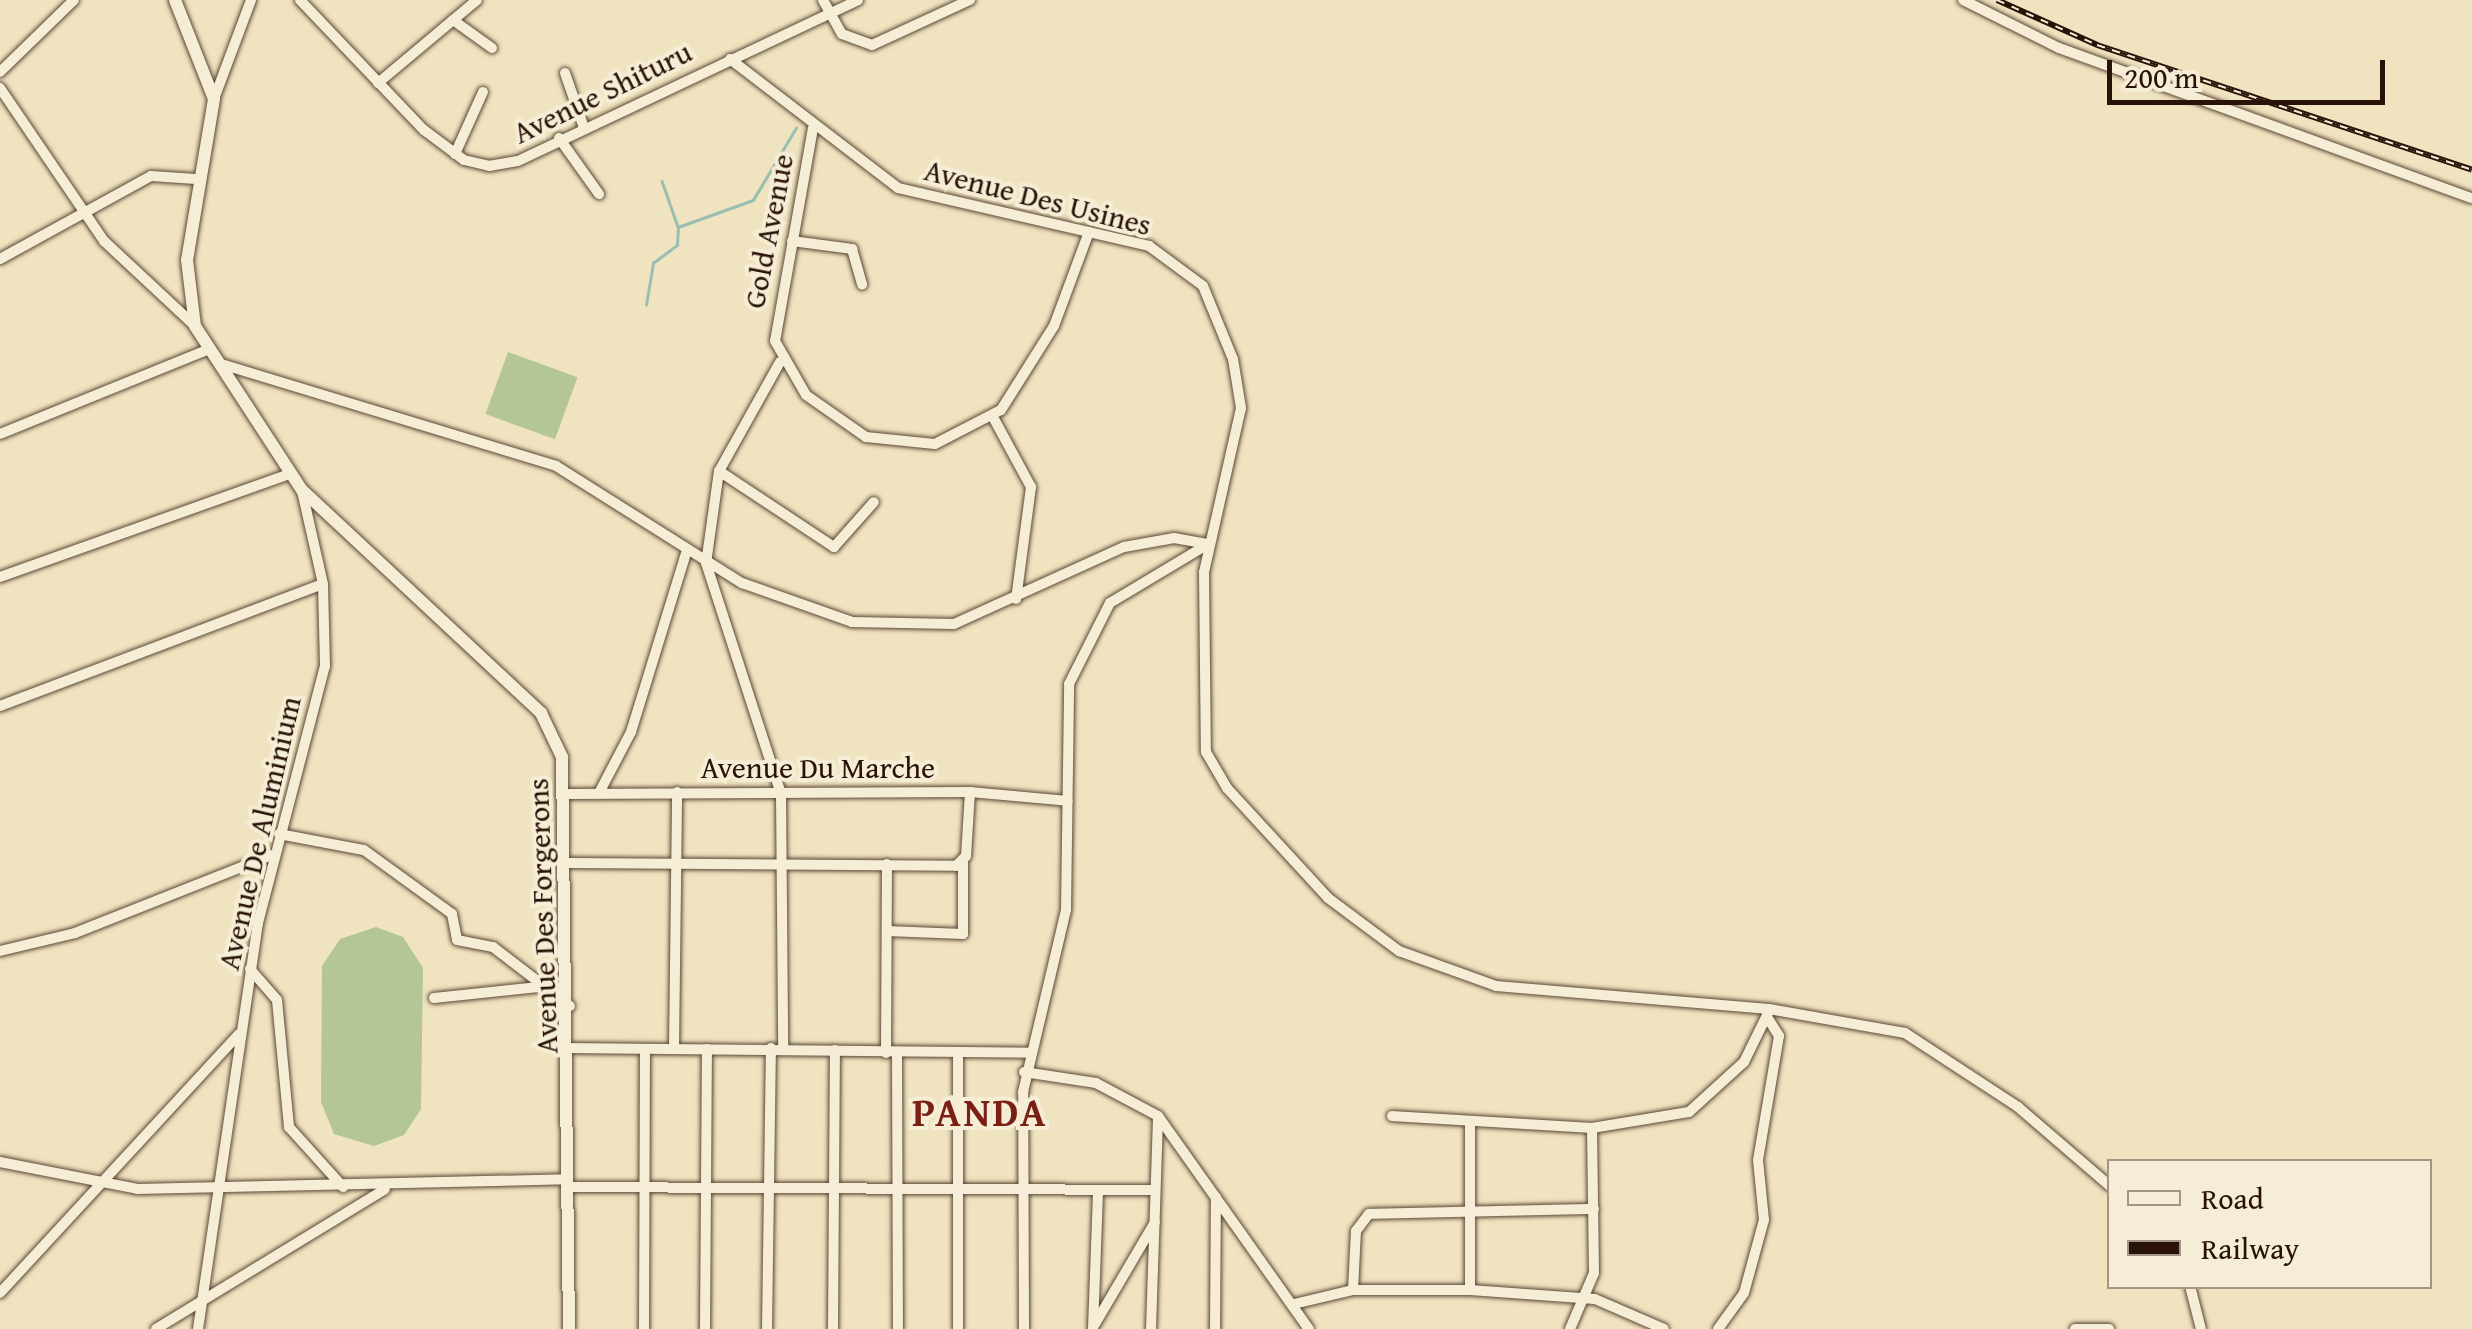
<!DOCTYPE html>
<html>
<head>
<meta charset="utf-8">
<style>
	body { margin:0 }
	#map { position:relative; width:2472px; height:1329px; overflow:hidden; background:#f0e3bf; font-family:"Gentium Book Plus",serif }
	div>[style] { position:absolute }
	.green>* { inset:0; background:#b4c596; transform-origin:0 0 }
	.stream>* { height:2.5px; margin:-1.25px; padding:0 1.25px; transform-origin:1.25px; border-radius:1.25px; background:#9abeb1 }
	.roads { filter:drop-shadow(0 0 2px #5b4636) drop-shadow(0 0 2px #5b4636) }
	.minor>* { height:10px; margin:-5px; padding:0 5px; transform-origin:5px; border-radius:5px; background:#f5edd5 }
	.tertiary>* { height:12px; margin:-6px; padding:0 6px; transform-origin:6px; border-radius:6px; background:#f5edd5 }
	.rail>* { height:6px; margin-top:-3px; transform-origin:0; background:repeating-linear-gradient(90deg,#f5edd5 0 8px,#291208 0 16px); box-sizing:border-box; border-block:2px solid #291208 }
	span { translate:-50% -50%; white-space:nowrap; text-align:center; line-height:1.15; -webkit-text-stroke:8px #f5edd5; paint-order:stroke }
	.street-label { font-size:30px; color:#291208 }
	.district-label { font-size:40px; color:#7a1f14; font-weight:700; letter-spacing:2.5px }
	.legend { position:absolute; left:2107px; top:1159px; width:325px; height:130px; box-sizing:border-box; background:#f5edd5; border:2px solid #a39583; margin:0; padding:12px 18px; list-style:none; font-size:30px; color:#291208 }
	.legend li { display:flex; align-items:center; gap:20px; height:50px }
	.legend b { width:50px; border:2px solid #a39583 }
	.scale { position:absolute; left:2107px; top:60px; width:278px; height:45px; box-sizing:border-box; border:5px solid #291208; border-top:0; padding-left:12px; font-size:30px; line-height:35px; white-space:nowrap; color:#291208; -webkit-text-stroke:8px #f5edd5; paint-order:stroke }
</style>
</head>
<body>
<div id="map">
	<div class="green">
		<i style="left:508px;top:352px;width:74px;height:66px;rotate:20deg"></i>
		<i style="clip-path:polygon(376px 927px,403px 937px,423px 968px,421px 1109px,404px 1135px,374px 1146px,334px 1134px,321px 1102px,322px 966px,340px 939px)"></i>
	</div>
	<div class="stream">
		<i style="left:662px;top:181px;width:49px;rotate:70.8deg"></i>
		<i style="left:646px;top:305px;width:43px;rotate:-80.5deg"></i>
		<i style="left:653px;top:263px;width:30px;rotate:-37deg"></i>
		<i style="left:677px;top:245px;width:18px;rotate:-87deg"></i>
		<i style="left:678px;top:227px;width:80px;rotate:-19.8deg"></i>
		<i style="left:753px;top:200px;width:84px;rotate:-59.2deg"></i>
	</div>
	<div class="roads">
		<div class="minor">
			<i style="left:300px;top:0;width:180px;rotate:46.4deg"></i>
			<i style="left:424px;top:130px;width:50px;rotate:36.9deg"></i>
			<i style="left:464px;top:160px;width:26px;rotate:13deg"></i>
			<i style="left:489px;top:166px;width:29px;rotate:-10deg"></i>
			<i style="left:518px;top:161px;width:376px;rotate:-25.3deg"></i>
			<i style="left:823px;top:0;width:39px;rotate:61deg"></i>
			<i style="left:842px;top:34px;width:32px;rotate:20deg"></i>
			<i style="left:872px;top:45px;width:108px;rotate:-24.7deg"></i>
			<i style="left:1963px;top:0;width:107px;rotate:26.6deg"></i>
			<i style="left:2059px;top:48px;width:439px;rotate:20deg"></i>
			<i style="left:453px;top:20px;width:48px;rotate:35.7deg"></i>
			<i style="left:730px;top:59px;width:212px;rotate:37.5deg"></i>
			<i style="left:898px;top:188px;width:258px;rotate:13deg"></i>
			<i style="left:1149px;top:246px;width:67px;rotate:36.5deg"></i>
			<i style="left:1203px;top:286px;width:79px;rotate:67.7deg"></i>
			<i style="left:1233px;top:359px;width:50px;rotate:80.7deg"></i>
			<i style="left:1241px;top:408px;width:168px;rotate:102.7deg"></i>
			<i style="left:1204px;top:572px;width:180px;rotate:89.4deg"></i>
			<i style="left:1206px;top:752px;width:42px;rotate:59.7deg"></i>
			<i style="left:1227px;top:788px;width:149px;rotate:47.4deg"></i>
			<i style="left:1328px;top:898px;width:89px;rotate:36.7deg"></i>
			<i style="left:1399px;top:951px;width:103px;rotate:19.8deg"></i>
			<i style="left:1496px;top:986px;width:274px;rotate:4.8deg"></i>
			<i style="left:1769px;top:1009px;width:138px;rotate:10deg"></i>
			<i style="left:1905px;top:1033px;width:135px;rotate:33.2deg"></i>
			<i style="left:2018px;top:1107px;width:121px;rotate:40.7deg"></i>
			<i style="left:0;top:72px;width:103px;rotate:-44.2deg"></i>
			<i style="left:565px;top:73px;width:58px;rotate:70.9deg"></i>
			<i style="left:378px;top:83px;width:129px;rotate:-40deg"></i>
			<i style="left:0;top:88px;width:185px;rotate:55.8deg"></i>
			<i style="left:104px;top:241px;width:125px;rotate:43deg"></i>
			<i style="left:214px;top:99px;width:106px;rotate:-69.5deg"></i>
			<i style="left:813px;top:128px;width:216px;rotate:100.1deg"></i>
			<i style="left:775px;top:341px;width:62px;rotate:60.1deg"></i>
			<i style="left:806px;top:395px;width:73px;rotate:35deg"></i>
			<i style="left:866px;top:437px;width:69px;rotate:5.8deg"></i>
			<i style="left:935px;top:444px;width:74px;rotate:-27.3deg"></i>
			<i style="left:1001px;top:410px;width:99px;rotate:-57.8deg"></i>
			<i style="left:1054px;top:326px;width:100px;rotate:-69.6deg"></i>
			<i style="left:559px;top:138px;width:69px;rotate:54.5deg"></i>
			<i style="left:455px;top:154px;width:68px;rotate:-65.7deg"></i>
			<i style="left:792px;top:241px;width:61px;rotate:7.6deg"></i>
			<i style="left:852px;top:249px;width:37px;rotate:74deg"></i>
			<i style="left:0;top:259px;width:172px;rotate:-28.8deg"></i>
			<i style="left:151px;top:176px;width:45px;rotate:3.8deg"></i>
			<i style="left:780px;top:362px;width:125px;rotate:119.2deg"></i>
			<i style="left:719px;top:471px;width:93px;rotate:98deg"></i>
			<i style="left:706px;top:563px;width:243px;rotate:72deg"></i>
			<i style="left:781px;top:794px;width:254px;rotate:89.5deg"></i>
			<i style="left:221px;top:364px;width:350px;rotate:16.9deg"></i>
			<i style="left:556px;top:466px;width:220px;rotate:32.2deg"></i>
			<i style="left:742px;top:583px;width:117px;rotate:19.5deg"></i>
			<i style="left:852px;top:622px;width:102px;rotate:1.1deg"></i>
			<i style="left:954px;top:624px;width:187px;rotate:-24.4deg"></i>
			<i style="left:1124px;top:547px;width:51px;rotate:-10.2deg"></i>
			<i style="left:1174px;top:538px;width:35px;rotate:10deg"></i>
			<i style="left:993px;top:417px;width:80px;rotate:61.5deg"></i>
			<i style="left:1031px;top:487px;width:113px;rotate:97.6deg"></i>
			<i style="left:0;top:434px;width:226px;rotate:-22.1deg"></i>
			<i style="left:719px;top:471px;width:138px;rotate:33.5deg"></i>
			<i style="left:834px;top:547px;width:60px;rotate:-48.4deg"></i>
			<i style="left:0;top:577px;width:308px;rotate:-19.6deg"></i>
			<i style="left:0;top:706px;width:345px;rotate:-20.7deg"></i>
			<i style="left:599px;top:793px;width:69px;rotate:-62.3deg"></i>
			<i style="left:631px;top:732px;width:190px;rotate:-72.9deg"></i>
			<i style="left:569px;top:794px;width:401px;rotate:-0.3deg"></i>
			<i style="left:970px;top:792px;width:98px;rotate:5.2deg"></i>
			<i style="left:279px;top:834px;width:86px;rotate:10.7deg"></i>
			<i style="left:364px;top:850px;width:109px;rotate:36deg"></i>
			<i style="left:452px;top:914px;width:26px;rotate:79deg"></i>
			<i style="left:457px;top:940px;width:37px;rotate:11deg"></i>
			<i style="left:493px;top:947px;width:97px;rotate:37.5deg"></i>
			<i style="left:570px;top:863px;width:386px;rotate:0.4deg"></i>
			<i style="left:956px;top:866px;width:14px;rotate:-45deg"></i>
			<i style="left:966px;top:856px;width:64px;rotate:-86.4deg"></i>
			<i style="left:887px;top:931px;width:76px;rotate:2.3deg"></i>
			<i style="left:963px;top:934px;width:71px;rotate:-90deg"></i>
			<i style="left:0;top:951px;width:77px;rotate:-13.5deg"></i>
			<i style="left:75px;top:933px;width:212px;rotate:-21.6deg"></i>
			<i style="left:250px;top:969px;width:41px;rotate:48.9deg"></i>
			<i style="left:277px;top:1000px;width:128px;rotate:84.6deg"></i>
			<i style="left:289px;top:1127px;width:81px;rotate:48deg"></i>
			<i style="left:434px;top:998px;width:105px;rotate:-6deg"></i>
			<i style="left:572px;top:1048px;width:459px;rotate:0.6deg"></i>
			<i style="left:674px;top:1048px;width:256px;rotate:-89.3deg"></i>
			<i style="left:886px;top:1053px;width:189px;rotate:-89.7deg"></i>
			<i style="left:897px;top:1053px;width:276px;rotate:89.8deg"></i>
			<i style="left:958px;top:1054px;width:275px;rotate:90deg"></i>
			<i style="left:1024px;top:1072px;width:73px;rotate:8.7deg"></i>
			<i style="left:1096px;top:1083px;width:70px;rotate:28deg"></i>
			<i style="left:1158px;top:1116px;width:261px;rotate:54.7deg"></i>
			<i style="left:1392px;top:1116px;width:200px;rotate:3.4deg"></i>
			<i style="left:1592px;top:1128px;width:145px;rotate:89.2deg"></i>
			<i style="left:1594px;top:1273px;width:61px;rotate:113.2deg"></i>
			<i style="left:1470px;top:1121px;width:169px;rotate:90deg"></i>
			<i style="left:1592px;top:1128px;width:98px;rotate:-9.4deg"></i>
			<i style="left:1689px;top:1112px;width:74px;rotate:-42.3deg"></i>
			<i style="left:1744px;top:1062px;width:55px;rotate:-63.9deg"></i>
			<i style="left:0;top:1162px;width:140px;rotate:11.1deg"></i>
			<i style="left:137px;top:1189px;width:431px;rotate:-1.3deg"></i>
			<i style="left:568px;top:1187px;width:587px;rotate:0.29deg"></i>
			<i style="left:2190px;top:1286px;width:44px;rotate:75.7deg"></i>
			<i style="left:1353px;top:1290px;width:59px;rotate:-87.1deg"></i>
			<i style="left:1356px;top:1231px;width:21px;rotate:-53deg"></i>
			<i style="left:1369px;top:1214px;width:225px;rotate:-1.3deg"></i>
			<i style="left:0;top:1293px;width:352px;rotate:-47.3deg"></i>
			<i style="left:1294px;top:1304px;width:61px;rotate:-13.3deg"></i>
			<i style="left:1353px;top:1290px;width:117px"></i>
			<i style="left:1470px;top:1290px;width:125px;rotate:4.1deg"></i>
			<i style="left:1595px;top:1299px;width:75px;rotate:23.5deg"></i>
			<i style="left:1095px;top:1324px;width:118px;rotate:-59.5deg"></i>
			<i style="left:156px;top:1329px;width:268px;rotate:-31.4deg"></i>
			<i style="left:198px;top:1329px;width:410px;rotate:-81.6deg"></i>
			<i style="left:258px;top:923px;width:266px;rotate:-75.4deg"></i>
			<i style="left:325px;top:666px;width:82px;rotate:-91.4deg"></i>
			<i style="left:323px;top:584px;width:95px;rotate:-102.7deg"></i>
			<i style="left:644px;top:1329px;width:280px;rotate:-89.8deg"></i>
			<i style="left:705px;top:1329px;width:280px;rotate:-89.6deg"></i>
			<i style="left:767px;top:1329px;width:281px;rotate:-89.2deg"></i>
			<i style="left:833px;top:1329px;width:279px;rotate:-89.6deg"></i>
			<i style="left:1024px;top:1329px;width:237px;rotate:-90.2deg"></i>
			<i style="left:1023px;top:1092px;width:187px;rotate:-76.7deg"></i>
			<i style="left:1066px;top:910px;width:226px;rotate:-89.2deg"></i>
			<i style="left:1069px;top:684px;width:91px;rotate:-63.2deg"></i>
			<i style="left:1110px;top:603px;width:114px;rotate:-31deg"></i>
			<i style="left:1093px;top:1329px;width:138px;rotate:-87.9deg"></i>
			<i style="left:1151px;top:1329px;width:212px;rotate:-88.1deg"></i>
			<i style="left:1215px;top:1329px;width:132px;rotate:-89.6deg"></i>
			<i style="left:1718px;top:1329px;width:44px;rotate:-54.2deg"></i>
			<i style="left:1744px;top:1293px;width:76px;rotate:-74.7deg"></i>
			<i style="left:1764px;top:1220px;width:60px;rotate:-95.7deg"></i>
			<i style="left:1758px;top:1160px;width:126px;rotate:-80.4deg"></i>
			<i style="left:1779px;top:1036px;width:22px;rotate:-122deg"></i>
			<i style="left:2075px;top:1329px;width:34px"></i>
		</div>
		<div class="tertiary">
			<i style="left:175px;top:0;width:106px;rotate:68.5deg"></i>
			<i style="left:214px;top:99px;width:163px;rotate:99.5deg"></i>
			<i style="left:187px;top:260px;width:66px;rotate:83.1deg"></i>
			<i style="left:195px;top:326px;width:196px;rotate:56.9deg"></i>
			<i style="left:302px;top:490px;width:327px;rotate:43deg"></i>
			<i style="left:541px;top:713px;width:49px;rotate:64.5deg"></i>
			<i style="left:562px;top:757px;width:572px;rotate:89.3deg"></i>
		</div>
	</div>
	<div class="rail">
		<i style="left:1997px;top:0;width:110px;rotate:24.2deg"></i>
		<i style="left:2097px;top:45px;width:395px;rotate:18.4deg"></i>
	</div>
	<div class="street-label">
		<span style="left:602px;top:92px;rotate:-26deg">Avenue Shituru</span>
		<span style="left:1038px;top:197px;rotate:14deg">Avenue Des Usines</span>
		<span style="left:768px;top:231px;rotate:-79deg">Gold Avenue</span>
		<span style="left:818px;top:767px">Avenue Du Marche</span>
		<span style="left:259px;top:833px;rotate:-77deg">Avenue De Aluminium</span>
		<span style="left:542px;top:916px;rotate:-92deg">Avenue Des Forgerons</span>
	</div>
	<div class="district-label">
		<span style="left:980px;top:1112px">PANDA</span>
	</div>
	<ul class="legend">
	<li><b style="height:12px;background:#f5edd5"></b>Road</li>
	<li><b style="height:12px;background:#291208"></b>Railway</li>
	</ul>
	<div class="scale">200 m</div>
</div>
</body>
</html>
